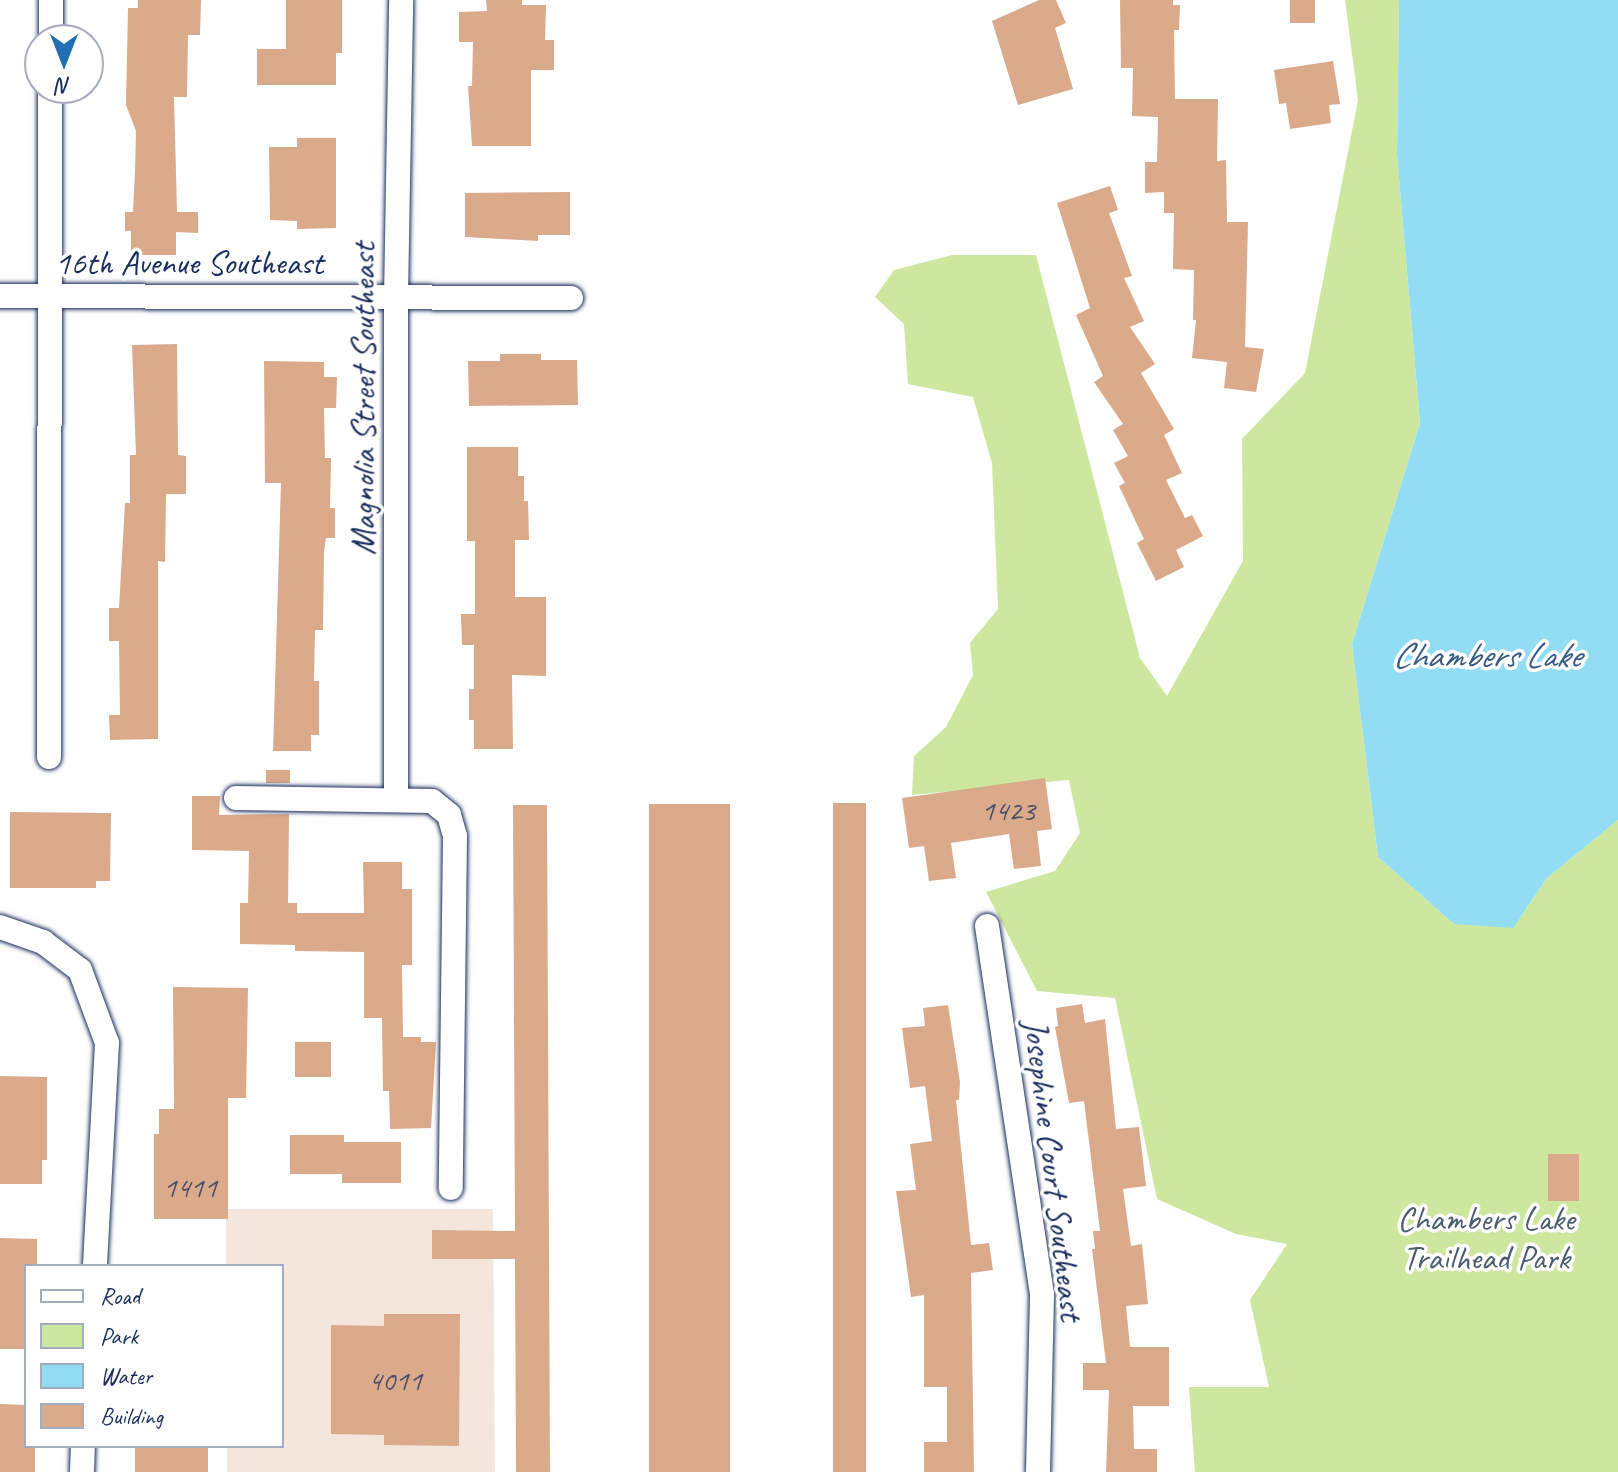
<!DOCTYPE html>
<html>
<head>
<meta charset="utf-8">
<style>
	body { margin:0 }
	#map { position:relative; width:1618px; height:1472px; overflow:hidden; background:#fff; font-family:Caveat,sans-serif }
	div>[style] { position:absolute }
	.built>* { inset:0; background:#f4e6dc }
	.green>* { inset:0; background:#cde89e }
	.water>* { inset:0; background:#93ddf4 }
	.building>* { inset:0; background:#daaa8b; transform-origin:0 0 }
	.roads { filter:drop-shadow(0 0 2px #1b2f5e) drop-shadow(0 0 2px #1b2f5e) }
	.minor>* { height:24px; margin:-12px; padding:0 12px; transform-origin:12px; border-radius:12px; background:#fff }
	span { translate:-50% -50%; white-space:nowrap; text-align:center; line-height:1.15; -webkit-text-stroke:7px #fff; paint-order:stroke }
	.number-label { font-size:30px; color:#4b4e69 }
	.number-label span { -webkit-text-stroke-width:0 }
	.street-label { font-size:34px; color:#1b2f5e }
	.park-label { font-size:34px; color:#485d6e }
	.water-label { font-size:36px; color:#395a84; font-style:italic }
	.legend { position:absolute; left:24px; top:1264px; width:260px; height:184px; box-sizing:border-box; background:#fff; border:2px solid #a4acbf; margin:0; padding:10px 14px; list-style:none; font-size:24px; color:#1b2f5e }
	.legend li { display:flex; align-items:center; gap:16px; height:40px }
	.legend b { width:40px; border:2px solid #a4acbf }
	.north { position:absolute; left:24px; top:24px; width:80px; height:80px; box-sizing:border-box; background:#fff; border:2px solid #a4acbf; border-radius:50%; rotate:180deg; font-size:22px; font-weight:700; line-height:32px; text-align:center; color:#1b2f5e }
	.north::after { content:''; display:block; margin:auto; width:28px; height:36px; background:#1f6fb2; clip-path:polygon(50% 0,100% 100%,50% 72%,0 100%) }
</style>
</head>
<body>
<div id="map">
	<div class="built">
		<i style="clip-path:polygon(226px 1209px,493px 1209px,495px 1472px,227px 1472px,227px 1446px,282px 1446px,282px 1266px,226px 1266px)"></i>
	</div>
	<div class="green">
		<i style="clip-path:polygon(1345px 0,1399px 0,1397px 155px,1420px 423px,1352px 644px,1378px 857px,1454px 924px,1520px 918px,1547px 878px,1618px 820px,1618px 1472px,1195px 1472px,1189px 1387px,1269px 1387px,1250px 1300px,1287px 1244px,1236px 1234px,1157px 1199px,1115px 998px,1037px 991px,986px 892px,1055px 871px,1080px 833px,1069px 780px,912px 795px,914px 756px,946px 727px,973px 675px,970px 643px,998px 609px,992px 463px,973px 397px,908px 384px,904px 324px,875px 297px,894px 270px,952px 255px,1036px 255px,1140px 658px,1167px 696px,1243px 561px,1242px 439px,1305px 373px,1358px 100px)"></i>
	</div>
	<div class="water">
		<i style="clip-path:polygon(1399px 0,1618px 0,1618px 820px,1547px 878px,1513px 928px,1454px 924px,1378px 857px,1352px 644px,1420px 423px,1397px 155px)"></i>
	</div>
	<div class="building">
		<i style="clip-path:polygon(138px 0,201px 0,200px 35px,188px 35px,187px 97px,174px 97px,177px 212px,198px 212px,198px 233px,176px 232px,176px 255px,131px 255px,131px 231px,125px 231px,125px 212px,133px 212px,135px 172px,136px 131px,126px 105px,128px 8px,138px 8px)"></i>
		<i style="clip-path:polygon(286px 0,342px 0,342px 53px,336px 53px,336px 85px,257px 85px,257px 49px,286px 49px)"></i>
		<i style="clip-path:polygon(486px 0,522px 0,522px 5px,546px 5px,545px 40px,554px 40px,554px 70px,531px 70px,531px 146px,472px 146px,468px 86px,472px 86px,473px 42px,459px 42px,459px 12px,487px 11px)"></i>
		<i style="clip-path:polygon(1039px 0,1056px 0,1066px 23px,1055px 28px,1073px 89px,1018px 105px,992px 21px)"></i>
		<i style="clip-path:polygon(1120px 0,1173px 0,1173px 5px,1180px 5px,1179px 30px,1174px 30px,1175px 99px,1218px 99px,1217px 161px,1226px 160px,1227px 222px,1248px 222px,1245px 347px,1264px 349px,1256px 392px,1224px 388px,1227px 362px,1192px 358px,1196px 320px,1193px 320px,1194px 270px,1173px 269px,1174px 213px,1164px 213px,1164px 192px,1145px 193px,1145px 162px,1157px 162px,1158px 117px,1132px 116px,1133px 68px,1121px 68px)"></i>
		<i style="left:1290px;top:0;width:25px;height:23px"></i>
		<i style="clip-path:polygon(1333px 61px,1340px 104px,1329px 105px,1331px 123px,1290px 129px,1286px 103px,1279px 104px,1274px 70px)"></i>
		<i style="clip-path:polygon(297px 138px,336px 138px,336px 228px,297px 229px,297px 221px,270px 220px,269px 147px,297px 147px)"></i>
		<i style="clip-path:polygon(1110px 186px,1118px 210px,1109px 213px,1132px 276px,1124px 278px,1144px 321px,1130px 327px,1155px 364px,1141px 373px,1174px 429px,1164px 435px,1182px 473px,1166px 480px,1185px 518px,1192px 515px,1203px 536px,1176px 550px,1184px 567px,1156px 581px,1137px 543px,1144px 539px,1119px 486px,1125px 483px,1114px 463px,1128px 456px,1113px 430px,1123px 424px,1094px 382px,1103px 376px,1076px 315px,1090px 308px,1057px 203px)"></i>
		<i style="clip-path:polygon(570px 192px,570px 235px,538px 235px,538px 241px,465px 237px,465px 193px)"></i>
		<i style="clip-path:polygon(177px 344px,178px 455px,186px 456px,186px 494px,166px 494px,165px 562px,158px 561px,158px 739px,110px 740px,109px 715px,120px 715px,119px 641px,109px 641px,109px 608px,119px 608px,125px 503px,130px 503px,130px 455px,136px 455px,132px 345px)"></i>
		<i style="clip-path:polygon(500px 354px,541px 354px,541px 360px,577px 360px,578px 405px,469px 406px,468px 361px,500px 361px)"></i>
		<i style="clip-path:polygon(264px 361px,324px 362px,324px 377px,337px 377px,336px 408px,324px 408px,325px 458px,331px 458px,330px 508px,335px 508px,335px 538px,326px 538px,324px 552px,323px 630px,315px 630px,314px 681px,319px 681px,319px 735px,311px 735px,311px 751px,273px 751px,281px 483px,265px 483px)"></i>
		<i style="clip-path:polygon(467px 447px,518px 447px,518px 476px,524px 476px,524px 501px,528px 501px,529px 540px,515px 540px,515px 597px,546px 597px,546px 676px,512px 675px,513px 749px,474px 749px,474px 720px,469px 720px,469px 689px,474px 689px,474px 645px,462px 645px,461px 614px,475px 614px,475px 541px,467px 541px)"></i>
		<i style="left:266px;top:770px;width:24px;height:13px"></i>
		<i style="clip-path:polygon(1045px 778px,1052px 829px,1037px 831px,1041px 866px,1014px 869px,1009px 834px,951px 843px,956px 878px,929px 881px,924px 846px,909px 848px,902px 798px)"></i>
		<i style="clip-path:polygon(192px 796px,220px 796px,219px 815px,289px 814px,288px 903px,297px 903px,297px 913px,364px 913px,363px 862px,402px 862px,402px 889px,412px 889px,412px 965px,402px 965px,403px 1037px,421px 1037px,421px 1042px,436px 1042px,431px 1128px,390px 1129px,389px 1091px,383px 1091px,382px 1018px,364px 1018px,364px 952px,295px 951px,295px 945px,240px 944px,240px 903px,248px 903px,249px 851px,192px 850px)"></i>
		<i style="left:833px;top:803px;width:33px;height:669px"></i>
		<i style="left:649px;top:804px;width:81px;height:668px"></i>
		<i style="clip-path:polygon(513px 805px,547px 805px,550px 1472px,516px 1472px,515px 1259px,432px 1259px,432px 1230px,515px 1231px)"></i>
		<i style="clip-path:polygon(10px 812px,111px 813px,110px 881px,96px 881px,96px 888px,10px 888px)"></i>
		<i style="clip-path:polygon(173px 987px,248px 988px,246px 1098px,228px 1098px,228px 1219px,154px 1219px,154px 1134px,159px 1134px,159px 1109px,174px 1109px)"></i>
		<i style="clip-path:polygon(1082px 1004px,1085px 1023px,1105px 1019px,1116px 1129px,1139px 1127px,1146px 1186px,1123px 1189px,1131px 1246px,1142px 1244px,1148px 1304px,1126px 1306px,1130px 1347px,1169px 1347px,1169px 1406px,1133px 1406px,1134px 1449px,1157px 1449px,1157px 1472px,1106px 1472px,1109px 1390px,1083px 1390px,1083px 1363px,1106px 1363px,1092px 1249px,1095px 1249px,1093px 1231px,1100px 1231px,1084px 1101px,1069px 1103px,1055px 1027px,1058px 1026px,1056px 1008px)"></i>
		<i style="clip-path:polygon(948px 1005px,960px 1082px,959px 1100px,956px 1100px,971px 1245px,989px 1243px,993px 1270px,971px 1273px,974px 1472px,924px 1472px,924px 1442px,947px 1442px,947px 1387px,924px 1387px,924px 1295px,911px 1297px,896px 1191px,916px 1190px,910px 1144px,932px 1141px,925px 1086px,910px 1088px,902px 1028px,925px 1026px,923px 1008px)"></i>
		<i style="left:295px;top:1042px;width:36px;height:35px"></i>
		<i style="clip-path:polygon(0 1076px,47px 1077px,47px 1160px,42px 1160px,42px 1184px,0 1184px)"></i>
		<i style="clip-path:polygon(290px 1135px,344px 1135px,344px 1142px,401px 1142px,401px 1183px,342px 1183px,342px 1174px,290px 1174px)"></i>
		<i style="left:1548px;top:1154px;width:31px;height:47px"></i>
		<i style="clip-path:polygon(0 1238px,37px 1239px,37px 1266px,26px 1266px,26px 1349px,0 1349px)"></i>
		<i style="clip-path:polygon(384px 1314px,460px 1314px,459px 1446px,384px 1445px,384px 1435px,331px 1434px,331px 1325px,384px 1326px)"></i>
		<i style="clip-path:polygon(0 1404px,26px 1405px,26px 1446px,35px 1446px,35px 1472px,0 1472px)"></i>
		<i style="left:135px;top:1446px;width:73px;height:26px"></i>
	</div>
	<div class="roads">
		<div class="minor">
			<i style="left:51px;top:40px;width:40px;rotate:-90deg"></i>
			<i style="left:0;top:296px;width:571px;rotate:0.2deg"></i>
			<i style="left:49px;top:757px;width:669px;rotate:-89.91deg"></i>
			<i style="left:236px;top:798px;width:196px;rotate:0.9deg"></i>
			<i style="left:432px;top:801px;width:22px;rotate:39deg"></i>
			<i style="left:449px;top:815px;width:22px;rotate:74deg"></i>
			<i style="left:455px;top:836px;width:352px;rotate:90.7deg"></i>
			<i style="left:396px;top:799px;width:501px;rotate:-90deg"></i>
			<i style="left:396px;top:298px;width:298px;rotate:-89deg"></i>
			<i style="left:987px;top:926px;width:373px;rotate:81.5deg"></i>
			<i style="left:1042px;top:1295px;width:177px;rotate:91.3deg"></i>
			<i style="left:0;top:927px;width:46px;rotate:19.2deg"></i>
			<i style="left:43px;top:942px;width:46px;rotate:37.1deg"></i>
			<i style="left:80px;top:970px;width:78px;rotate:69.7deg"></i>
			<i style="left:107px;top:1043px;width:223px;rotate:93.1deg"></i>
			<i style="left:82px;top:1472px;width:26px;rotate:-88deg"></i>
		</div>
	</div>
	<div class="number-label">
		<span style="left:1008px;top:810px">1423</span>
		<span style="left:190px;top:1187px">1411</span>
		<span style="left:395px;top:1380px">4011</span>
	</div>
	<div class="street-label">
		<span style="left:189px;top:263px">16th Avenue Southeast</span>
		<span style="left:363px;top:399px;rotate:-90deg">Magnolia Street Southeast</span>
		<span style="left:1054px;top:1170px;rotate:83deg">Josephine Court Southeast</span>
	</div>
	<div class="park-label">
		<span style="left:1486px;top:1238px">Chambers Lake<br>Trailhead Park</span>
	</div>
	<div class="water-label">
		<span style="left:1486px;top:656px">Chambers Lake</span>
	</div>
	<ul class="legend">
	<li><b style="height:10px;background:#fff"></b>Road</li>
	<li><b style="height:22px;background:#cde89e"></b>Park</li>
	<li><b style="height:22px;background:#93ddf4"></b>Water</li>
	<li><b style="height:22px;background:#daaa8b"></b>Building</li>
	</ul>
	<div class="north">N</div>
</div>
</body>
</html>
